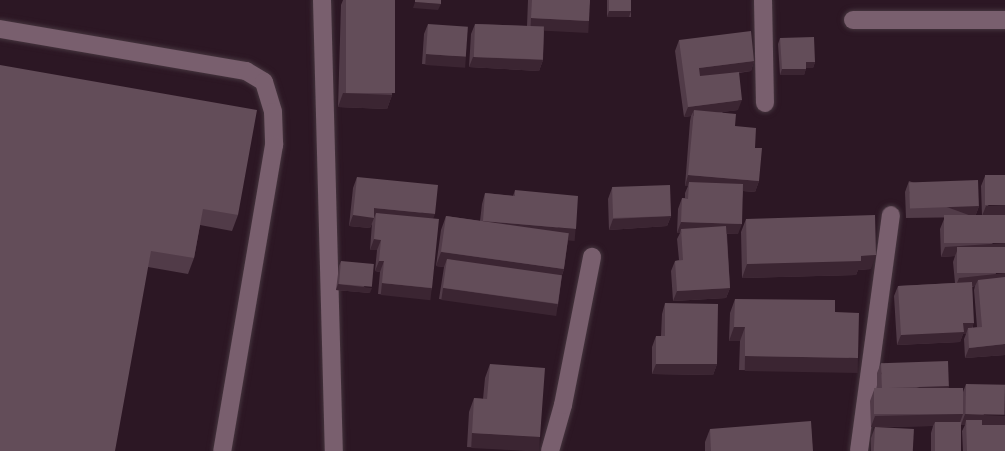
<!DOCTYPE html>
<html>
<head>
<meta charset="utf-8">
<style>
	body { margin:0 }
	#map { position:relative; width:1005px; height:451px; overflow:hidden; background:#2c1724; font-family:"DM Sans",sans-serif }
	div>[style] { position:absolute }
	.roads { filter:drop-shadow(0 0 2px #45353e) drop-shadow(0 0 2px #45353e) }
	.lane>* { height:18px; margin:-9px; padding:0 9px; transform-origin:9px; border-radius:9px; background:#795f6e }
	.street>* { height:18px; margin:-9px; padding:0 9px; transform-origin:9px; border-radius:9px; background:#795f6e }
	.wall>* { inset:0; background:#513b48; transform-origin:0 0 }
	.shaded-wall>* { inset:0; background:#3b2532; transform-origin:0 0 }
	.building>* { inset:0; background:#634d59; transform-origin:0 0 }
	span { translate:-50% -50%; white-space:nowrap; text-align:center; line-height:1.15; -webkit-text-stroke:5px #0f060b; paint-order:stroke }
</style>
</head>
<body>
<div id="map">
	<div class="roads">
		<div class="lane">
			<i style="left:0;top:29px;width:250px;rotate:9.7deg"></i>
			<i style="left:246px;top:71px;width:21px;rotate:31deg"></i>
			<i style="left:264px;top:82px;width:31px;rotate:73deg"></i>
			<i style="left:273px;top:112px;width:33px;rotate:88deg"></i>
			<i style="left:274px;top:145px;width:310px;rotate:99.6deg"></i>
		</div>
		<div class="street">
			<i style="left:322px;top:0;width:451px;rotate:88.5deg"></i>
			<i style="left:763px;top:0;width:103px;rotate:88.9deg"></i>
			<i style="left:853px;top:20px;width:152px"></i>
			<i style="left:550px;top:451px;width:48px;rotate:-74.2deg"></i>
			<i style="left:563px;top:405px;width:151px;rotate:-78.9deg"></i>
			<i style="left:859px;top:451px;width:238px;rotate:-82.3deg"></i>
		</div>
	</div>
	<div class="wall">
		<i style="clip-path:polygon(343px 0,395px 0,392px 95px,387px 109px,338px 107px,341px 5px)"></i>
		<i style="clip-path:polygon(528px 0,590px 0,585px 32px,544px 30px,543px 60px,539px 71px,469px 67px,471px 34px,475px 24px,527px 26px)"></i>
		<i style="left:607px;top:0;width:24px;height:17px"></i>
		<i style="clip-path:polygon(428px 24px,463px 67px,422px 64px,424px 34px)"></i>
		<i style="clip-path:polygon(780px 38px,815px 62px,813px 68px,806px 68px,804px 75px,780px 75px,778px 44px)"></i>
		<i style="clip-path:polygon(679px 40px,754px 61px,751px 71px,739px 73px,738px 110px,722px 112px,755px 148px,759px 181px,755px 192px,743px 191px,738px 234px,727px 234px,730px 288px,726px 298px,673px 301px,671px 271px,675px 261px,679px 260px,677px 239px,680px 233px,677px 233px,678px 209px,682px 198px,685px 198px,685px 193px,688px 186px,685px 186px,690px 121px,691px 116px,684px 117px,675px 51px)"></i>
		<i style="clip-path:polygon(0 65px,238px 215px,232px 231px,200px 225px,194px 258px,188px 274px,148px 267px)"></i>
		<i style="clip-path:polygon(evenodd,985px 176px,1005px 355px,965px 358px,964px 339px,966px 334px,963px 334px,960px 342px,897px 345px,894px 296px,898px 286px,955px 283px,953px 262px,955px 256px,941px 257px,940px 229px,944px 219px,982px 216px,981px 186px,985px 176px,975px 286px,974px 290px,977px 327px,973px 328px,972px 287px,975px 286px)"></i>
		<i style="clip-path:polygon(357px 177px,433px 219px,432px 288px,428px 299px,378px 294px,380px 272px,375px 271px,377px 250px,370px 250px,372px 223px,374px 219px,370px 228px,349px 226px,353px 188px)"></i>
		<i style="clip-path:polygon(909px 181px,979px 206px,975px 217px,906px 218px,905px 192px)"></i>
		<i style="clip-path:polygon(612px 188px,671px 216px,667px 226px,609px 230px,608px 199px)"></i>
		<i style="clip-path:polygon(515px 190px,572px 240px,568px 239px,564px 269px,562px 275px,558px 305px,554px 315px,439px 299px,444px 267px,436px 266px,441px 230px,446px 216px,480px 221px,482px 204px,485px 193px,513px 196px)"></i>
		<i style="clip-path:polygon(746px 219px,871px 269px,858px 270px,856px 275px,742px 278px,741px 232px)"></i>
		<i style="clip-path:polygon(341px 261px,370px 293px,336px 290px,339px 266px)"></i>
		<i style="clip-path:polygon(735px 299px,835px 312px,853px 372px,739px 370px,740px 341px,729px 341px,730px 313px)"></i>
		<i style="clip-path:polygon(665px 303px,717px 364px,713px 375px,652px 374px,652px 347px,656px 336px,661px 336px,662px 314px)"></i>
		<i style="clip-path:polygon(881px 363px,949px 386px,948px 388px,963px 392px,966px 384px,1005px 451px,963px 451px,962px 431px,965px 425px,961px 425px,961px 451px,931px 451px,931px 433px,933px 426px,871px 427px,870px 401px,874px 390px,877px 390px,877px 373px)"></i>
		<i style="clip-path:polygon(490px 364px,535px 451px,467px 447px,469px 412px,474px 398px,483px 399px,485px 378px)"></i>
		<i style="clip-path:polygon(875px 427px,913px 451px,871px 451px,871px 438px)"></i>
		<i style="clip-path:polygon(710px 429px,813px 451px,705px 451px,705px 442px)"></i>
	</div>
	<div class="shaded-wall">
		<i style="clip-path:polygon(415px 2px,441px 4px,438px 10px,413px 8px)"></i>
		<i style="clip-path:polygon(609px 11px,631px 11px,629px 17px,607px 17px)"></i>
		<i style="left:531px;top:18px;width:58px;height:12px;rotate:3deg"></i>
		<i style="left:426px;top:54px;width:40px;height:11px;rotate:4deg"></i>
		<i style="clip-path:polygon(473px 57px,543px 60px,539px 71px,469px 67px)"></i>
		<i style="clip-path:polygon(754px 61px,751px 71px,695px 78px,699px 68px)"></i>
		<i style="clip-path:polygon(806px 62px,815px 62px,813px 68px,804px 68px)"></i>
		<i style="clip-path:polygon(782px 69px,806px 69px,804px 75px,780px 75px)"></i>
		<i style="clip-path:polygon(343px 93px,392px 95px,387px 109px,338px 107px)"></i>
		<i style="clip-path:polygon(742px 100px,738px 110px,693px 116px,694px 110px,691px 116px,684px 117px,688px 107px)"></i>
		<i style="clip-path:polygon(688px 175px,759px 181px,755px 192px,689px 186px,689px 182px,688px 186px,685px 186px)"></i>
		<i style="clip-path:polygon(1005px 205px,1005px 215px,982px 216px,986px 206px)"></i>
		<i style="left:979px;top:206px;width:12px;height:70px;rotate:110deg"></i>
		<i style="clip-path:polygon(374px 208px,435px 214px,431px 225px,376px 213px,370px 228px,349px 226px,353px 215px)"></i>
		<i style="clip-path:polygon(671px 216px,667px 226px,609px 230px,613px 219px)"></i>
		<i style="left:483px;top:221px;width:93px;height:12px;rotate:5deg"></i>
		<i style="clip-path:polygon(681px 222px,742px 224px,738px 234px,681px 233px,681px 229px,680px 233px,677px 233px)"></i>
		<i style="clip-path:polygon(374px 239px,381px 240px,377px 250px,370px 250px)"></i>
		<i style="clip-path:polygon(1005px 243px,1005px 254px,957px 251px,955px 256px,941px 257px,945px 247px)"></i>
		<i style="clip-path:polygon(441px 252px,564px 269px,559px 283px,447px 259px,444px 267px,436px 266px)"></i>
		<i style="clip-path:polygon(876px 255px,871px 269px,858px 270px,856px 275px,742px 278px,747px 264px)"></i>
		<i style="clip-path:polygon(379px 261px,384px 261px,380px 272px,375px 271px)"></i>
		<i style="clip-path:polygon(1005px 273px,1005px 284px,978px 280px,975px 286px,955px 288px,959px 278px)"></i>
		<i style="left:382px;top:283px;width:50px;height:12px;rotate:6deg"></i>
		<i style="clip-path:polygon(338px 284px,372px 288px,370px 293px,336px 290px)"></i>
		<i style="left:443px;top:288px;width:116px;height:12px;rotate:8deg"></i>
		<i style="clip-path:polygon(730px 288px,726px 298px,673px 301px,677px 291px)"></i>
		<i style="clip-path:polygon(963px 323px,974px 323px,970px 334px,968px 328px,966px 334px,963px 334px,960px 342px,897px 345px,901px 335px)"></i>
		<i style="clip-path:polygon(734px 327px,745px 327px,740px 341px,729px 341px)"></i>
		<i style="clip-path:polygon(1005px 344px,1005px 355px,965px 358px,969px 348px)"></i>
		<i style="left:745px;top:356px;width:113px;height:15px;rotate:1deg"></i>
		<i style="clip-path:polygon(656px 364px,717px 364px,713px 375px,652px 374px)"></i>
		<i style="left:949px;top:386px;width:12px;height:68px;rotate:110deg"></i>
		<i style="clip-path:polygon(963px 414px,959px 425px,935px 422px,933px 426px,871px 427px,875px 416px)"></i>
		<i style="clip-path:polygon(965px 414px,1005px 416px,1005px 426px,966px 425px,966px 420px,965px 425px,961px 425px)"></i>
		<i style="left:472px;top:433px;width:68px;height:15px;rotate:3deg"></i>
	</div>
	<div class="building">
		<i style="left:346px;top:0;width:49px;height:93px"></i>
		<i style="clip-path:polygon(415px 0,441px 0,441px 4px,415px 2px)"></i>
		<i style="clip-path:polygon(532px 0,590px 0,589px 21px,531px 18px)"></i>
		<i style="left:609px;top:0;width:22px;height:11px"></i>
		<i style="left:428px;top:24px;width:40px;height:30px;rotate:4deg"></i>
		<i style="left:475px;top:24px;width:69px;height:33px;rotate:2deg"></i>
		<i style="clip-path:polygon(751px 31px,754px 61px,699px 68px,700px 76px,739px 72px,742px 100px,688px 107px,679px 40px)"></i>
		<i style="clip-path:polygon(814px 37px,815px 62px,806px 62px,806px 69px,782px 69px,780px 38px)"></i>
		<i style="clip-path:polygon(0 65px,257px 110px,238px 215px,203px 209px,194px 258px,151px 251px,115px 451px,0 451px)"></i>
		<i style="clip-path:polygon(694px 110px,736px 114px,735px 126px,756px 128px,755px 148px,762px 148px,759px 181px,688px 175px)"></i>
		<i style="left:1005px;top:175px;width:30px;height:20px;rotate:90deg"></i>
		<i style="clip-path:polygon(357px 177px,438px 185px,435px 214px,374px 208px,374px 218px,353px 215px)"></i>
		<i style="left:978px;top:180px;width:26px;height:69px;rotate:88deg"></i>
		<i style="clip-path:polygon(689px 182px,743px 184px,742px 224px,681px 222px,682px 198px,688px 199px)"></i>
		<i style="left:670px;top:185px;width:31px;height:58px;rotate:88deg"></i>
		<i style="clip-path:polygon(515px 190px,578px 196px,576px 229px,483px 221px,485px 193px,515px 196px)"></i>
		<i style="clip-path:polygon(376px 213px,439px 219px,432px 288px,382px 283px,384px 261px,379px 261px,381px 240px,374px 239px)"></i>
		<i style="clip-path:polygon(875px 215px,876px 255px,861px 256px,861px 261px,747px 264px,746px 219px)"></i>
		<i style="left:1005px;top:215px;width:28px;height:61px;rotate:90deg"></i>
		<i style="left:446px;top:216px;width:124px;height:36px;rotate:8deg"></i>
		<i style="clip-path:polygon(726px 226px,730px 288px,677px 291px,675px 261px,683px 260px,681px 229px)"></i>
		<i style="left:1005px;top:247px;width:26px;height:48px;rotate:90deg"></i>
		<i style="left:447px;top:259px;width:116px;height:29px;rotate:8deg"></i>
		<i style="left:341px;top:261px;width:33px;height:23px;rotate:5deg"></i>
		<i style="clip-path:polygon(1005px 277px,1005px 344px,969px 348px,968px 328px,982px 327px,978px 280px)"></i>
		<i style="clip-path:polygon(972px 282px,974px 323px,963px 323px,964px 332px,901px 335px,898px 286px)"></i>
		<i style="clip-path:polygon(735px 299px,835px 300px,835px 312px,859px 313px,858px 358px,745px 356px,745px 327px,734px 327px)"></i>
		<i style="clip-path:polygon(665px 303px,718px 304px,717px 364px,656px 364px,656px 336px,665px 336px)"></i>
		<i style="left:948px;top:361px;width:25px;height:67px;rotate:88deg"></i>
		<i style="clip-path:polygon(490px 364px,545px 368px,540px 437px,472px 433px,474px 398px,487px 399px)"></i>
		<i style="left:966px;top:384px;width:39px;height:30px;rotate:1deg"></i>
		<i style="left:963px;top:388px;width:26px;height:89px;rotate:90deg"></i>
		<i style="clip-path:polygon(966px 420px,982px 420px,982px 425px,1005px 425px,1005px 451px,967px 451px)"></i>
		<i style="clip-path:polygon(811px 421px,813px 451px,711px 451px,710px 429px)"></i>
		<i style="left:935px;top:422px;width:26px;height:29px"></i>
		<i style="left:875px;top:427px;width:39px;height:24px;rotate:3deg"></i>
	</div>
</div>
</body>
</html>
